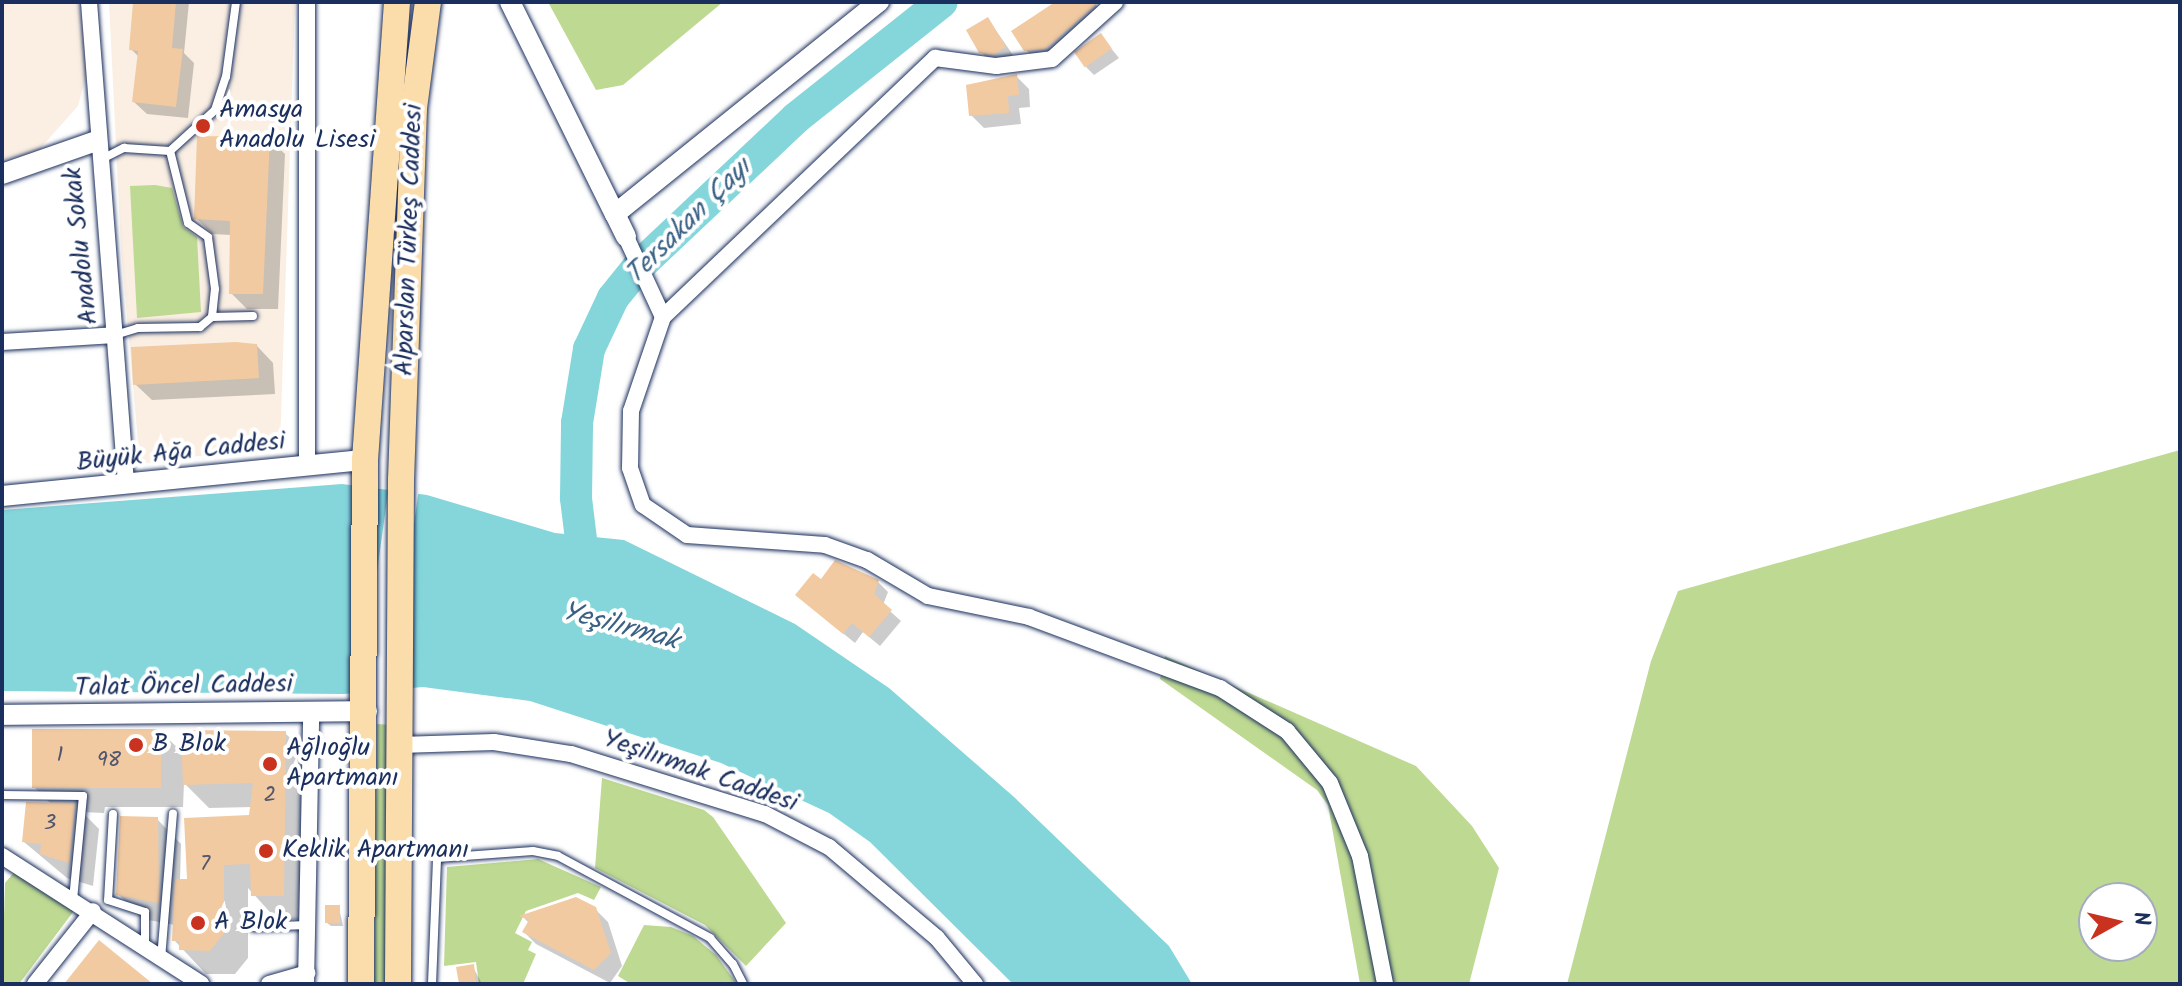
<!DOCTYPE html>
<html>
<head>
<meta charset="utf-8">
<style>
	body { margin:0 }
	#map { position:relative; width:2182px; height:986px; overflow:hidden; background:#fff; font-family:Kalam,sans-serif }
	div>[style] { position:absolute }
	.built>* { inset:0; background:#fbefe3 }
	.green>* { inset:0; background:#bed991 }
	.water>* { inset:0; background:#84d6db }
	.pier>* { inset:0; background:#fff; transform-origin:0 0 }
	.shadow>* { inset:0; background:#0003 }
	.river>* { height:32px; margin:-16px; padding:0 16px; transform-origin:16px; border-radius:16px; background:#84d6db }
	.building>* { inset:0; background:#f2caa1; transform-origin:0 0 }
	.roads { filter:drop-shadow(0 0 2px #1b2f5e) drop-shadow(0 0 2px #1b2f5e) }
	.service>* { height:8px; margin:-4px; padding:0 4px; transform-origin:4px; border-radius:4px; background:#fff }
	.minor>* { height:16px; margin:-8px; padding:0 8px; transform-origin:8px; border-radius:8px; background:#fff }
	.tertiary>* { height:20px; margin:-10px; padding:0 10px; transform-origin:10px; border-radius:10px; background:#fff }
	.trunk>* { height:26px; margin:-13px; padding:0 13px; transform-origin:13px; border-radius:13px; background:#fbddab }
	.dots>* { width:22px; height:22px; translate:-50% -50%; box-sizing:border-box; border:4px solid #fff; border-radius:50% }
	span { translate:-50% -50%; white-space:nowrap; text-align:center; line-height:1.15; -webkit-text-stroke:8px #fff; paint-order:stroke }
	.number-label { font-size:22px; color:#51566f }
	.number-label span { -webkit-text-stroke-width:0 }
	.poi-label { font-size:26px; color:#1b2f5e }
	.left { translate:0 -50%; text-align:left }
	.street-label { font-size:26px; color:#1b2f5e }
	.water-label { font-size:28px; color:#3a6184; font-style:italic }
	.frame { position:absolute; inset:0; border:4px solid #1b2f5e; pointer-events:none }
	.north { position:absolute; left:2078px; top:882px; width:80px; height:80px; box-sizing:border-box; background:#fff; border:2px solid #a4acbf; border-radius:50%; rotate:82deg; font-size:22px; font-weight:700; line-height:32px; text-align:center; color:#1b2f5e }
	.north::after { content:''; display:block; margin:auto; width:28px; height:36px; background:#c8321e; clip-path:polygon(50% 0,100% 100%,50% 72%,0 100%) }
</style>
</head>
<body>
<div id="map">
	<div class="built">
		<i style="clip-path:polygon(2px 2px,78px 2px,89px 65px,78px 106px,37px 152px,2px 160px)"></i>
		<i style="clip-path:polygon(109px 2px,295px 2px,280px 445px,140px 464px,121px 249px)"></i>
	</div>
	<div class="green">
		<i style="clip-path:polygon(548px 2px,723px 2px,623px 85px,596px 90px)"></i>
		<i style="clip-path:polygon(155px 185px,172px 188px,183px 227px,197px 237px,201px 312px,137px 318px,130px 186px)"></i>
		<i style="clip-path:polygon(evenodd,2180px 450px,2180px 984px,1567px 984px,1651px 661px,1678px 591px,2180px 450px,2142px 898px,2142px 946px,2094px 946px,2094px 898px,2142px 898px)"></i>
		<i style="clip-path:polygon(1165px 656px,1416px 766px,1472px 826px,1499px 868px,1469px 984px,1360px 984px,1328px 805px,1317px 790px,1160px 679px)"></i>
		<i style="clip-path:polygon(377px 724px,391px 725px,386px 984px,374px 984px)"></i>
		<i style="clip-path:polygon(602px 778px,704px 810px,713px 817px,786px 923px,746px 966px,705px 925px,595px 868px)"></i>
		<i style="clip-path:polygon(538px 859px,601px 887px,594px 900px,578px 893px,526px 911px,515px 933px,532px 942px,528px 950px,536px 954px,523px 984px,479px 984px,476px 962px,444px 966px,447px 867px)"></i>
		<i style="clip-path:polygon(16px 870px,76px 908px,19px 984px,2px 984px,5px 883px)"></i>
		<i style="clip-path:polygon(644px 925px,671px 927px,693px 936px,716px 955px,737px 984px,631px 984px,618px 976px)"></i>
	</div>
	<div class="water">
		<i style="clip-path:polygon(342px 484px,427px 495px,555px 533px,624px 540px,795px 624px,889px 688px,1014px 797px,1169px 946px,1192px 984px,1013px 984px,870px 842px,829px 813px,721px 763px,530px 701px,423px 687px,344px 694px,2px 691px,2px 510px)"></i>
	</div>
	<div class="pier">
		<i style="left:389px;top:486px;width:30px;height:208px;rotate:8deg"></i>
	</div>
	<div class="shadow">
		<i style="clip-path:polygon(135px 2px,189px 2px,184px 53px,194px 63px,188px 118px,147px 114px,134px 102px,139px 57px,131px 49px)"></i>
		<i style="clip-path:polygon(1093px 2px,1103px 13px,1053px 56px,1034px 58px,1026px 50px)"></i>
		<i style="clip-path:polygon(988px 19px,1013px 55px,1002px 62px,989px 60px,980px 51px)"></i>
		<i style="clip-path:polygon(1101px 36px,1119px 58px,1094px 75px,1086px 67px)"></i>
		<i style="clip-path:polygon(1017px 77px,1029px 89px,1030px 107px,1019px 108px,1021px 124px,984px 128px,971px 115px)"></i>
		<i style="clip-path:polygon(269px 139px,285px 154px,278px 309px,247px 309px,231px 293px,232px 235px,212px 234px,196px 218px)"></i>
		<i style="clip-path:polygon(257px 346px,273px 363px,275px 394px,152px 400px,135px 384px)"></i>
		<i style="clip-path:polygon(821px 582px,878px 582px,888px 592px,883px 605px,901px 621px,880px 646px,863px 632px,855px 643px,808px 605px)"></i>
		<i style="clip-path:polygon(160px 731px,184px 754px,285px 733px,310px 758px,307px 919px,277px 920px,248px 888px,248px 958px,235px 974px,206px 974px,174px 940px,175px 925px,143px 919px,118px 894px,157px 819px,181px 844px,180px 881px,189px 881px,251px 817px,252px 807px,209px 808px,184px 783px,183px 807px,105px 807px,104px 813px,82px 812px,99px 829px,93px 886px,67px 878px,24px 842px,52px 805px,35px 788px)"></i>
		<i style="clip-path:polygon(339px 908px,343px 926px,331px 926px,327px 923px)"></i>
		<i style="clip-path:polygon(595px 909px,608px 922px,622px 966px,610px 983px,536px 944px,524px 932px,529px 923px,523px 917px)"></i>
		<i style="clip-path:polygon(473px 967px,482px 984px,461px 984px)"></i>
	</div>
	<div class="river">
		<i style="left:586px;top:580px;width:83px;rotate:-97deg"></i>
		<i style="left:576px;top:498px;width:75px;rotate:-89.2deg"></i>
		<i style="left:577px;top:423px;width:75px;rotate:-80.8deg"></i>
		<i style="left:589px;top:349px;width:56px;rotate:-64.8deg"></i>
		<i style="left:613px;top:298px;width:40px;rotate:-51deg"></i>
		<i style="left:638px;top:267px;width:217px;rotate:-43.3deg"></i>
		<i style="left:796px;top:118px;width:186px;rotate:-38.5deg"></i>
	</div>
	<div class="building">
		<i style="clip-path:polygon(133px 2px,176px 2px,172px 48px,183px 49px,176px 107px,132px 102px,138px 51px,129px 50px)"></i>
		<i style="clip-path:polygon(1055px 2px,1099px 2px,1045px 49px,1024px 51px,1011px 31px)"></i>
		<i style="clip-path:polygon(988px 17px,1006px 47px,993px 55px,979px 53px,966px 30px)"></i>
		<i style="left:1101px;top:33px;width:19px;height:33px;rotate:55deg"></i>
		<i style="clip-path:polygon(1017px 74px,1019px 95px,1008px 96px,1009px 113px,969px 116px,966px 85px)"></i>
		<i style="clip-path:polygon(197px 136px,270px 137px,263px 294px,229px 294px,230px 221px,194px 219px)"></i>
		<i style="clip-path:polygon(236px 342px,257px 344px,259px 378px,133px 385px,131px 347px)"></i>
		<i style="clip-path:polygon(835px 560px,879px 580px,874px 594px,892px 610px,869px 637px,852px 623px,843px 634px,795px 595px,813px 573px,821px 579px)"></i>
		<i style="left:32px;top:729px;width:129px;height:59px"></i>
		<i style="clip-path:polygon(181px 730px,286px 731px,284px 896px,251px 896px,250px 864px,224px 865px,224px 933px,210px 951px,179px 950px,179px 941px,172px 941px,175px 879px,187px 879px,184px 818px,249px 815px,253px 783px,183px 785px)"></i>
		<i style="clip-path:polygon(26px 802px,75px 803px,69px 863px,40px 854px,41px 844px,22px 842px)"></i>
		<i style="clip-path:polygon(120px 816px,158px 817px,159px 903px,116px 895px)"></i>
		<i style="clip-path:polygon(576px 897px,596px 907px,611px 953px,594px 970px,522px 932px,529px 920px,519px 916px)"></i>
		<i style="left:340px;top:905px;width:18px;height:15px;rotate:90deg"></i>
		<i style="clip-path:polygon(99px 940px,153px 984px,64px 984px)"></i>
		<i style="clip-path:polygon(474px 964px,476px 984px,459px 984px,456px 967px)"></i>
	</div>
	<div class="roads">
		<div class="service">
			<i style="left:102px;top:159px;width:25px;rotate:-27deg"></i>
			<i style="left:124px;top:148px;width:46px;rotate:3.7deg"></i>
			<i style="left:212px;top:317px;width:41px;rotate:-1.4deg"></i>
			<i style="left:115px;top:335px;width:24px;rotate:-17deg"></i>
			<i style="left:138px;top:328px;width:62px;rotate:-0.9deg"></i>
			<i style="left:200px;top:327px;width:16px;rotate:-40deg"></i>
			<i style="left:212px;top:317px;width:28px;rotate:-84deg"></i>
			<i style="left:215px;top:289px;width:52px;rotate:-97.7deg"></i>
			<i style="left:208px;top:237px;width:24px;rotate:-145deg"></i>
			<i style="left:188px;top:223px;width:74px;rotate:-104deg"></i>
			<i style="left:170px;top:151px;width:61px;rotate:-42.3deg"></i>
			<i style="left:215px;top:110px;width:35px;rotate:-72deg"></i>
			<i style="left:226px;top:77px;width:76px;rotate:-82.4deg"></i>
			<i style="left:2px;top:795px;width:81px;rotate:0.7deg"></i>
			<i style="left:83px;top:796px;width:103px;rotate:95.5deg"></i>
			<i style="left:113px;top:814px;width:86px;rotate:93.3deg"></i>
			<i style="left:108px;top:900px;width:39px;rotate:18deg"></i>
			<i style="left:145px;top:912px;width:35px;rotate:90deg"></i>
			<i style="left:254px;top:927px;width:53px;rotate:-2.2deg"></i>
			<i style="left:161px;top:959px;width:146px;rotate:-85.3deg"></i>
			<i style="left:432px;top:984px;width:126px;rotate:-87.7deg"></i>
			<i style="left:437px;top:858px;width:96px;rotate:-4.2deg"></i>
			<i style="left:533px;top:851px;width:25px;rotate:11deg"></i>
			<i style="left:558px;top:856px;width:173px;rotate:28.3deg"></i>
			<i style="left:710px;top:938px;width:35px;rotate:49deg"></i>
			<i style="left:733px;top:964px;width:22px;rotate:63deg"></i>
		</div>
		<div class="minor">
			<i style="left:89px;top:2px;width:484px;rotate:85.6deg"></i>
			<i style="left:626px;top:237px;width:88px;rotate:65.2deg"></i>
			<i style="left:663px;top:317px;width:99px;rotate:108.8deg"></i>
			<i style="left:631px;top:411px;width:57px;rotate:91deg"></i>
			<i style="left:630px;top:468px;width:39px;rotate:71deg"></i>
			<i style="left:643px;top:505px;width:53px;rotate:34.3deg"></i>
			<i style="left:687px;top:535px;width:138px;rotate:4.1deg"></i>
			<i style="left:825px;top:545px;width:45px;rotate:19.7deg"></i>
			<i style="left:867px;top:560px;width:71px;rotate:30.5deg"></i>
			<i style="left:928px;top:596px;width:103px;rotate:11.7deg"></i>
			<i style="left:1029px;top:617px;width:204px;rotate:20.4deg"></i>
			<i style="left:1220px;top:688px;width:80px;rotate:32.7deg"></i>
			<i style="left:1287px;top:731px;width:67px;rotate:50.4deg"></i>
			<i style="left:1330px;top:783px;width:79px;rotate:67.7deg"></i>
			<i style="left:1360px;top:856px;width:130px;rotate:78.9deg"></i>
			<i style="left:663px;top:317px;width:376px;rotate:-43.6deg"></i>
			<i style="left:935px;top:58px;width:62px;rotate:7.5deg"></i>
			<i style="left:996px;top:66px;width:56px;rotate:-7.1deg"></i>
			<i style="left:1052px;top:59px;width:85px;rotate:-42.1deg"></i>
			<i style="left:2px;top:342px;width:113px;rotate:-3.5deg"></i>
			<i style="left:307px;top:467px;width:465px;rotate:-90deg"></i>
			<i style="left:400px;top:745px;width:94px;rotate:-1.8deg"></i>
			<i style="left:494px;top:742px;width:78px;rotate:8.9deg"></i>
			<i style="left:571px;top:754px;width:203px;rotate:17.2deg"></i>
			<i style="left:765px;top:814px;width:72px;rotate:27.3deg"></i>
			<i style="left:829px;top:847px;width:141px;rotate:40.1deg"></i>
			<i style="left:937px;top:938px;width:60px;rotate:50.4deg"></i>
			<i style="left:2px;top:856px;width:237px;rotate:32.7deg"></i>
			<i style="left:35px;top:984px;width:93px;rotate:-51.5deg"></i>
			<i style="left:269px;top:984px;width:40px;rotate:-16deg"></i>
			<i style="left:306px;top:984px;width:272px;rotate:-88.9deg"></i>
		</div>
		<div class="tertiary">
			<i style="left:510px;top:2px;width:237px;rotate:63.7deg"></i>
			<i style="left:615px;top:214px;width:339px;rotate:-38.8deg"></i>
			<i style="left:2px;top:174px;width:100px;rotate:-19.3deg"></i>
			<i style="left:615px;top:214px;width:25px;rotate:64deg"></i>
			<i style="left:2px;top:496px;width:365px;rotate:-5.7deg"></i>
			<i style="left:2px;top:715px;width:365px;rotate:-0.6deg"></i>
		</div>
		<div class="trunk">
			<i style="left:361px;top:984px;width:524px;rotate:-89.56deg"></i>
			<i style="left:365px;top:460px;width:459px;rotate:-86deg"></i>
			<i style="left:398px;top:984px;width:504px;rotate:-89.66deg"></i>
			<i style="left:401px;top:480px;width:372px;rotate:-88deg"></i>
			<i style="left:414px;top:108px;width:107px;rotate:-82.5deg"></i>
		</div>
	</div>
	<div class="dots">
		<i style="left:203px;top:126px;background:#c8321e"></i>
		<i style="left:136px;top:745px;background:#c8321e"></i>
		<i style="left:270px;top:764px;background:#c8321e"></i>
		<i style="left:266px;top:851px;background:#c8321e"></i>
		<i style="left:198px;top:923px;background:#c8321e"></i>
	</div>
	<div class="number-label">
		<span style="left:60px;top:756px">1</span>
		<span style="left:109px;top:761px">98</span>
		<span style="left:270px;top:796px">2</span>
		<span style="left:50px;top:824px">3</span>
		<span style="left:205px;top:865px">7</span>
	</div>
	<div class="poi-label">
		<span class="left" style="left:219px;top:126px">Amasya<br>Anadolu Lisesi</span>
		<span class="left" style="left:152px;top:745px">B Blok</span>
		<span class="left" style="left:286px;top:764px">Ağlıoğlu<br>Apartmanı</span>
		<span class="left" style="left:282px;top:851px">Keklik Apartmanı</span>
		<span class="left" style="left:214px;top:923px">A Blok</span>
	</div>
	<div class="street-label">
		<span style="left:410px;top:240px;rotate:-88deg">Alparslan Türkeş Caddesi</span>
		<span style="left:82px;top:246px;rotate:-96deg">Anadolu Sokak</span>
		<span style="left:181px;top:453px;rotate:-6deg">Büyük Ağa Caddesi</span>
		<span style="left:184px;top:687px;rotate:-1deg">Talat Öncel Caddesi</span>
		<span style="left:700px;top:772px;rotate:19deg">Yeşilırmak Caddesi</span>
	</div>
	<div class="water-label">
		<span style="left:689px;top:222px;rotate:-45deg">Tersakan Çayı</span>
		<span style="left:620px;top:627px;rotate:15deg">Yeşilırmak</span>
	</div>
	<div class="frame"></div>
	<div class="north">N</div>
</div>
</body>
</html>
